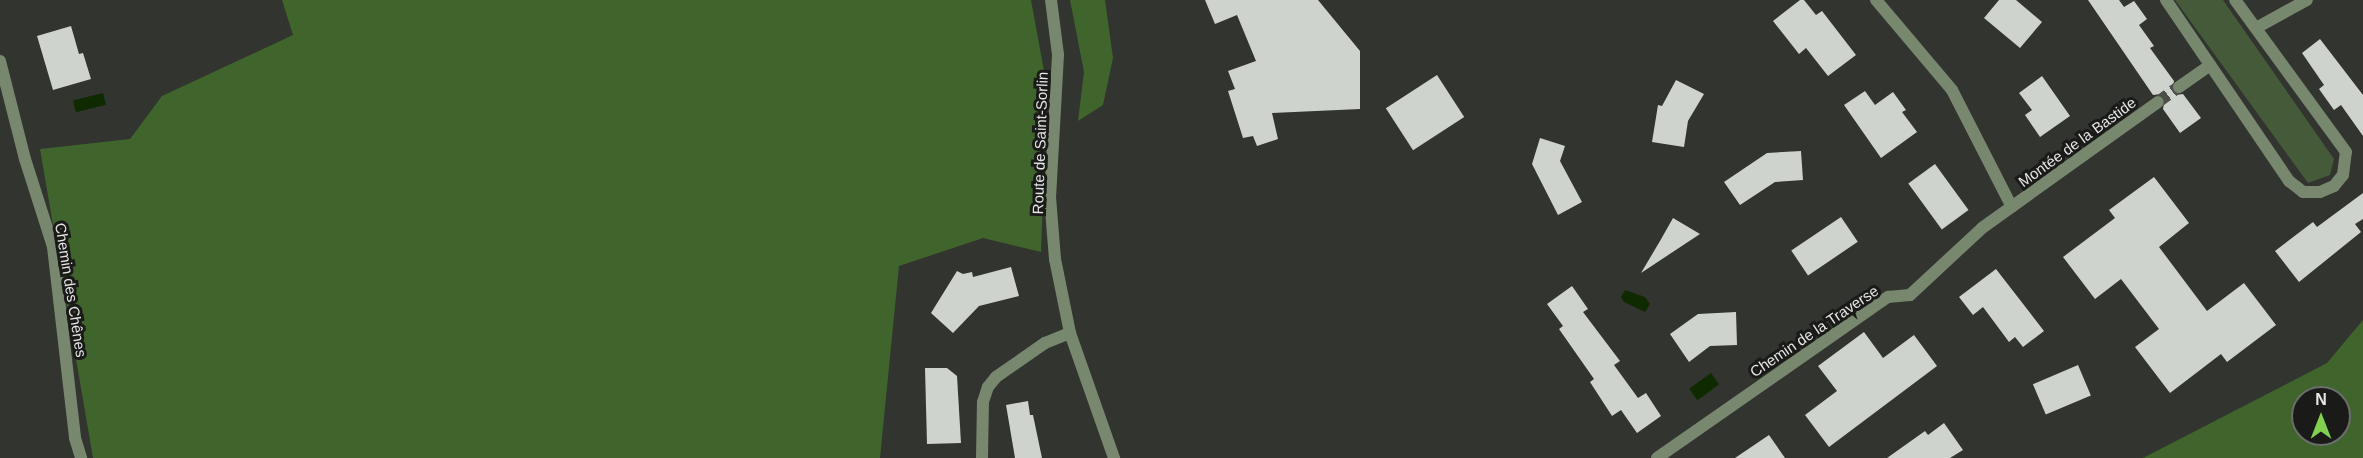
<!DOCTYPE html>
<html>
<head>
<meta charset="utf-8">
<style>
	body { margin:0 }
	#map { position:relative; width:2363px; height:458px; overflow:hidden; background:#31342f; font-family:Helvetica,sans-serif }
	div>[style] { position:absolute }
	.green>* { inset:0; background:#445a39 }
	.forest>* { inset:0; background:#40652c }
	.water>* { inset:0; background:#102a00; transform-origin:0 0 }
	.building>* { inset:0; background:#cfd3cd; transform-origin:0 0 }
	.minor-tunnel>* { height:12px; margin-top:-6px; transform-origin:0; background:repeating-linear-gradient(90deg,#4c4f4a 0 12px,transparent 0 18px) }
	.minor>* { height:12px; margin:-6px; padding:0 6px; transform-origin:6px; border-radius:6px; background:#77886f }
	.tertiary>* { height:12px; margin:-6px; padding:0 6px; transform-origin:6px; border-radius:6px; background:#77886f }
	span { translate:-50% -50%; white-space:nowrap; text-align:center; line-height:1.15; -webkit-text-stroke:6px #1a1b19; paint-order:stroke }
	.street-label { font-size:15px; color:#e5e7e4 }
	.north { position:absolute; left:2291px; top:386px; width:60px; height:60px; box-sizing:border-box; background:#1a1b19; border:2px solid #6b6d6a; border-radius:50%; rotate:0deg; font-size:16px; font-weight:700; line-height:24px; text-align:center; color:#e5e7e4 }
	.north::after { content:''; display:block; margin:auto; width:21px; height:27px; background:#81d050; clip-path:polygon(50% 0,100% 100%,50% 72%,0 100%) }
</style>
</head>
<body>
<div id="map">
	<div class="green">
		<i style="clip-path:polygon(2175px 0,2223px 0,2334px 159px,2330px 175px,2308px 183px)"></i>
	</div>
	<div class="forest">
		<i style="clip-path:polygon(282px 0,1031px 0,1047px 87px,1041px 252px,983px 238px,899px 266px,880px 458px,93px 458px,40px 149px,130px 139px,162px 96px,293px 35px)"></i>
		<i style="clip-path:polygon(1070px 0,1105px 0,1113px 58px,1103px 105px,1078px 121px,1084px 72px)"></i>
		<i style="clip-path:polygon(evenodd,2363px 320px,2363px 458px,2143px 458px,2327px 363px,2363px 320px,2303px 398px,2339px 398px,2339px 434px,2303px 434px,2303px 398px)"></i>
	</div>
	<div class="water">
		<i style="left:103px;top:93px;width:12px;height:31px;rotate:76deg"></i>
		<i style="clip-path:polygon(1625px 290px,1645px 297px,1650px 304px,1645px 312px,1624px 302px,1621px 297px)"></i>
		<i style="left:1711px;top:373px;width:14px;height:27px;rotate:54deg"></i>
	</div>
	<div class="building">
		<i style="clip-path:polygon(1205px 0,1318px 0,1360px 51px,1360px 109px,1272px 113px,1278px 139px,1257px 146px,1253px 136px,1243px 138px,1228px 91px,1235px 89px,1228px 71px,1256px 61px,1237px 15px,1215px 24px)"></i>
		<i style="clip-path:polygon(1800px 0,1804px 0,1816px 15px,1822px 11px,1856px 55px,1828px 76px,1806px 48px,1799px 54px,1773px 21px)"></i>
		<i style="clip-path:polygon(1999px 0,2016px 0,2042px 22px,2020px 48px,1984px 18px)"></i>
		<i style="clip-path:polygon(2088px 0,2119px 0,2124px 7px,2134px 1px,2147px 19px,2139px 25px,2154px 46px,2150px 48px,2174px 81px,2172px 91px,2176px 95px,2183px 94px,2201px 118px,2180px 133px,2163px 109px,2165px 98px,2161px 94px,2153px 95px)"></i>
		<i style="clip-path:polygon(71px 26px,79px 54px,83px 53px,91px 79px,53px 90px,37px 36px)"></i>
		<i style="clip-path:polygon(2320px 39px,2363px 95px,2363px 136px,2341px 105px,2334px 110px,2319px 89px,2324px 85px,2302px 53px)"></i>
		<i style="left:1437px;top:75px;width:50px;height:61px;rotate:57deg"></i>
		<i style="clip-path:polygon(2042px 76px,2070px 116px,2040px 137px,2025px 115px,2032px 110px,2019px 93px)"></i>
		<i style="clip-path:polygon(1676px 80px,1704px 94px,1688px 121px,1684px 147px,1652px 142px,1658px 105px,1662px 106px)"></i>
		<i style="clip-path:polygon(1865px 91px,1875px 105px,1893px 92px,1906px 110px,1902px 112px,1917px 132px,1881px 158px,1844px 105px)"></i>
		<i style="clip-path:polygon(1540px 138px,1565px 146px,1560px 161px,1582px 202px,1558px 215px,1532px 164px)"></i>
		<i style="clip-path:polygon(1801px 151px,1803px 180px,1775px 182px,1740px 205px,1724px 182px,1767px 153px)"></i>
		<i style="left:1935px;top:164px;width:57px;height:33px;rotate:54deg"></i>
		<i style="clip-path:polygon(2154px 177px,2189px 223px,2159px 247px,2207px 311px,2244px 283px,2276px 325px,2227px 362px,2221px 354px,2170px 393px,2135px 347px,2159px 329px,2121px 279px,2095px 299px,2063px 257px,2115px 218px,2109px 210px)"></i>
		<i style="clip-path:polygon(2363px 193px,2363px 219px,2355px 224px,2361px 232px,2299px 282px,2275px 251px,2313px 222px,2317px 227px)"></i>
		<i style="left:1841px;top:217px;width:30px;height:60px;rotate:56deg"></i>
		<i style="clip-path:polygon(1673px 218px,1700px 234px,1641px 273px,1660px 241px)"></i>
		<i style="clip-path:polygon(1011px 267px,1019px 296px,979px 306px,953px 333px,931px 313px,957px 271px,963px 274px,972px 272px,973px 277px)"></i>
		<i style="clip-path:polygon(1996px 269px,2044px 331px,2023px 347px,2015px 337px,2009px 342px,1983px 307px,1973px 315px,1959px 297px)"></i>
		<i style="clip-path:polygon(1572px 286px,1588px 309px,1583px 312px,1620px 361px,1614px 365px,1638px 398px,1646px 393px,1661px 416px,1637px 433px,1621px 410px,1612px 416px,1590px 382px,1594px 379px,1559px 329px,1563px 326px,1547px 304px)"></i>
		<i style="clip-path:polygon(1736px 312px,1737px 345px,1710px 346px,1689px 362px,1670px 334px,1698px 314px)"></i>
		<i style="clip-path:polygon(1864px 332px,1883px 358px,1914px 335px,1937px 366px,1829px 447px,1805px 415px,1837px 391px,1818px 366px)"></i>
		<i style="left:2078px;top:365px;width:33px;height:49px;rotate:67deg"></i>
		<i style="clip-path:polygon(925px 368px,947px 368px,957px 376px,961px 443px,927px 444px)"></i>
		<i style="clip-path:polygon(1028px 401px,1030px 415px,1033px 415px,1042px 458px,1015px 458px,1006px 405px)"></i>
		<i style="clip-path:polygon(1944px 423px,1963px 450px,1950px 458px,1887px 458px,1925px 431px,1928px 435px)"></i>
		<i style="clip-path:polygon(1769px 435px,1785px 458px,1735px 458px)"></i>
	</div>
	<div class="minor-tunnel">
		<i style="left:2158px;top:102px;width:26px;rotate:-36deg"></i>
	</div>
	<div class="minor">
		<i style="left:1876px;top:0;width:118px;rotate:49.8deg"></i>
		<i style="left:1952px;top:90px;width:131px;rotate:62.9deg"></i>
		<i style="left:2166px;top:0;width:219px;rotate:55.8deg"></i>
		<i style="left:2289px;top:181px;width:18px;rotate:38deg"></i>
		<i style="left:2303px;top:192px;width:17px"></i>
		<i style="left:2320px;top:192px;width:15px;rotate:-23deg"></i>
		<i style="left:2334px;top:186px;width:14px;rotate:-51deg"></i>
		<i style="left:2343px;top:175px;width:23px;rotate:-83deg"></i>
		<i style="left:2346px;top:152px;width:188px;rotate:-126.1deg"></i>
		<i style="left:2256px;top:28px;width:58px;rotate:-28.8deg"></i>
		<i style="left:0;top:61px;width:101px;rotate:75.7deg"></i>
		<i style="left:25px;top:159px;width:92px;rotate:72.3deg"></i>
		<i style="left:53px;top:247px;width:192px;rotate:83.4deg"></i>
		<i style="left:75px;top:438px;width:21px;rotate:73deg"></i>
		<i style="left:2179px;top:87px;width:38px;rotate:-35deg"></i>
		<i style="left:982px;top:458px;width:56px;rotate:-89deg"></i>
		<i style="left:983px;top:402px;width:16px;rotate:-72deg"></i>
		<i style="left:988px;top:387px;width:13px;rotate:-51deg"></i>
		<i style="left:996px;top:377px;width:60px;rotate:-34.8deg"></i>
		<i style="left:1045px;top:343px;width:27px;rotate:-22deg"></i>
		<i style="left:1657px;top:458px;width:282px;rotate:-34.9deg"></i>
		<i style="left:1888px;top:297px;width:22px;rotate:-5deg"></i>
		<i style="left:1910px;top:295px;width:98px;rotate:-42.9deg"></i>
		<i style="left:1982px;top:228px;width:216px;rotate:-35.6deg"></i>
	</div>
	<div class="tertiary">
		<i style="left:1051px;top:0;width:55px;rotate:82.7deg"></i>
		<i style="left:1058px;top:55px;width:142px;rotate:93.2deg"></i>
		<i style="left:1050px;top:197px;width:62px;rotate:85.4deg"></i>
		<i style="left:1055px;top:259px;width:76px;rotate:78.5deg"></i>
		<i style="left:1070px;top:333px;width:133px;rotate:70.6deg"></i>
	</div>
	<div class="street-label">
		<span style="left:2077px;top:142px;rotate:-36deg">Montée de la Bastide</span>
		<span style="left:1040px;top:143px;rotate:-88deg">Route de Saint-Sorlin</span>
		<span style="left:71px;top:290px;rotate:81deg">Chemin des Chênes</span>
		<span style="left:1814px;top:331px;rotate:-34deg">Chemin de la Traverse</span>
	</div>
	<div class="north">N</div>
</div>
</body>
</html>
